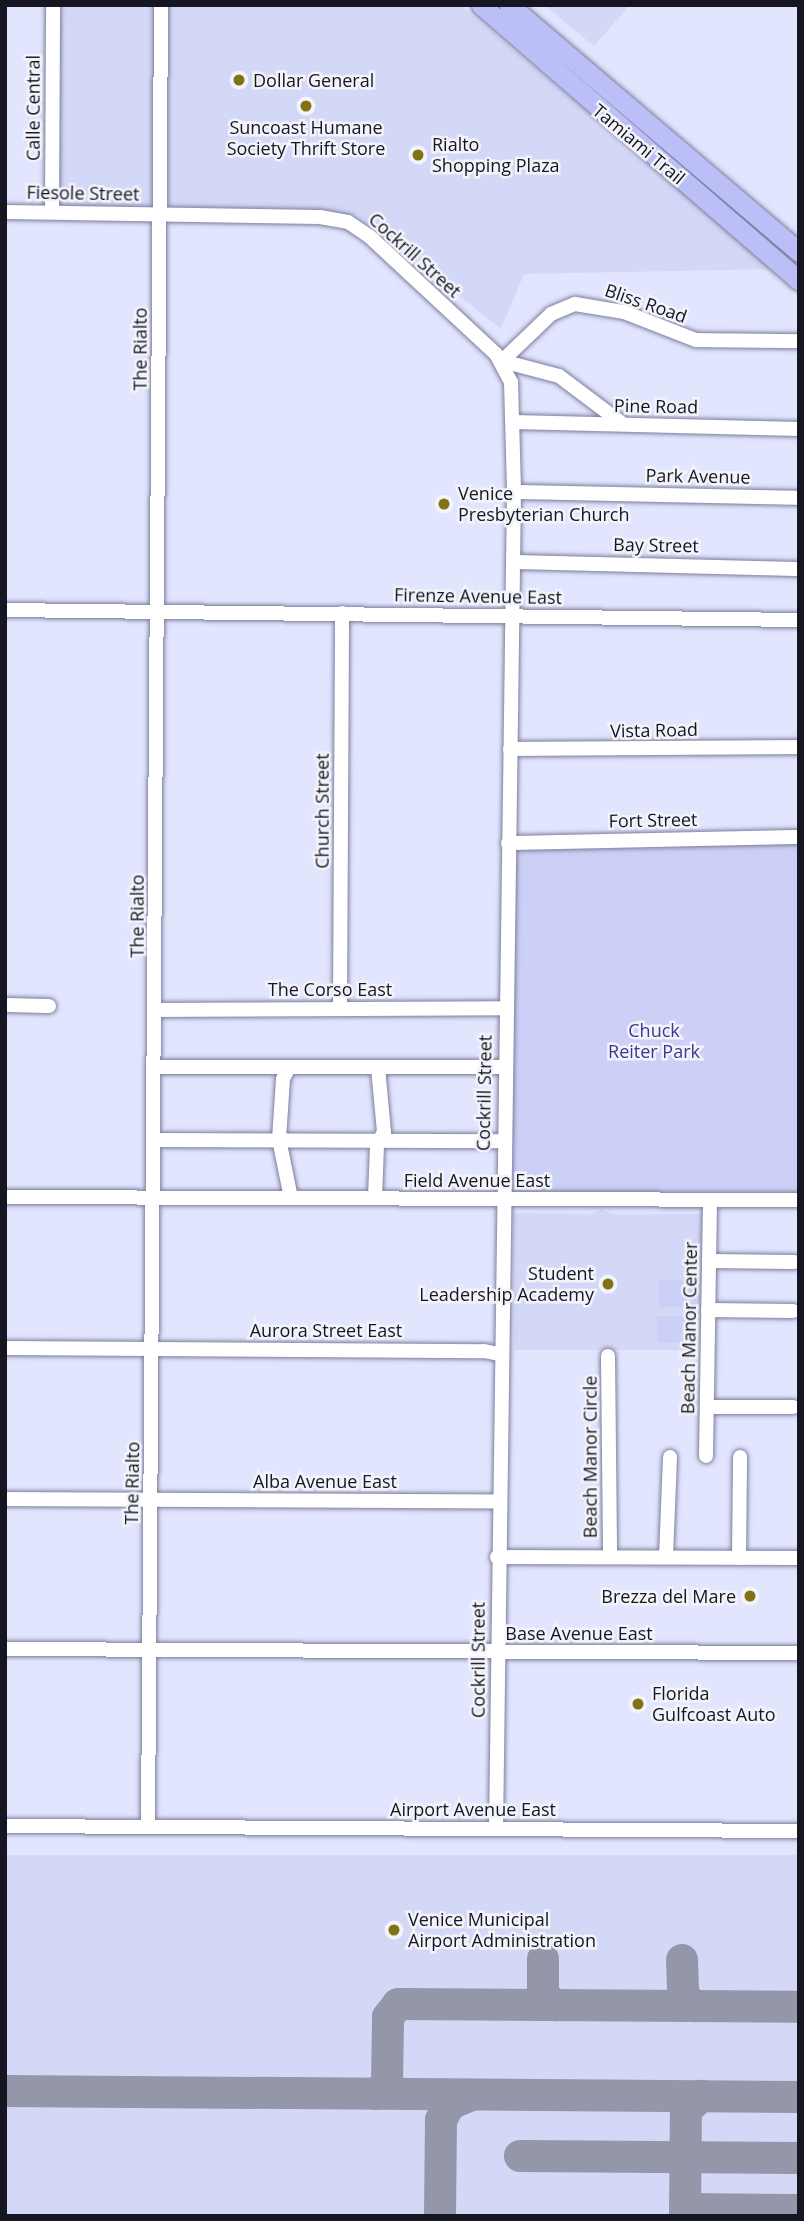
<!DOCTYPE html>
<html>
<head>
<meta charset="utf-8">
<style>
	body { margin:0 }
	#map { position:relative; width:804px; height:2221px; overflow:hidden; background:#e2e5fe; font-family:"Open Sans",sans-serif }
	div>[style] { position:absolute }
	.built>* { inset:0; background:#d4d8f7; transform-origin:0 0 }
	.green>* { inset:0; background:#ccd0f6; transform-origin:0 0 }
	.taxiway>* { height:32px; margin:-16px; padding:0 16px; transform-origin:16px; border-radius:16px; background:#9496aa }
	.roads { filter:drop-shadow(0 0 2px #7b7f9b) drop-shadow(0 0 2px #7b7f9b) }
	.minor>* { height:14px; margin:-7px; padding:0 7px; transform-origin:7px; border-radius:7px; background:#fff }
	.major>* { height:19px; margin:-9.5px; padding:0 9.5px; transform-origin:9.5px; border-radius:9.5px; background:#bcbff7 }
	.dots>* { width:19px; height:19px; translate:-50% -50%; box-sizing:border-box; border:4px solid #f3f4fa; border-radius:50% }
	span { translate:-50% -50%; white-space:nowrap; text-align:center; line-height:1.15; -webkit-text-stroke:5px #f3f4fa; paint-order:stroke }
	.poi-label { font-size:18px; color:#151621 }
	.left { translate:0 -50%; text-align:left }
	.right { translate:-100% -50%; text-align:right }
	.street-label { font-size:18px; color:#151621 }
	.park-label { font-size:18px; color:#3c3793 }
	.frame { position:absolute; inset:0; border:7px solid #151621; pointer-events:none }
</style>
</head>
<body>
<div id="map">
	<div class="built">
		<i style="clip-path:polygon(56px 5px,460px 5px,776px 269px,524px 274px,501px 329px,357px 215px,190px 212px,54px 217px)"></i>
		<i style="clip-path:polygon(544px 5px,630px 5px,594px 46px)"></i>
		<i style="clip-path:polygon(602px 1209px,612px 1214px,703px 1214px,699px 1350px,514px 1350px,513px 1213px,591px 1214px)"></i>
		<i style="left:5px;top:1855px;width:794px;height:361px"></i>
	</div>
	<div class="green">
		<i style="clip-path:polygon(799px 842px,799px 1194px,516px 1192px,511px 1189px,516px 849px)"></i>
		<i style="left:658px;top:1280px;width:38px;height:27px"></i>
		<i style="left:657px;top:1316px;width:38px;height:27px"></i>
	</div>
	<div class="taxiway">
		<i style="left:543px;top:1959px;width:36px;rotate:90deg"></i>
		<i style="left:543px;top:1995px;width:16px;rotate:40deg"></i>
		<i style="left:682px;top:1960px;width:36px;rotate:88deg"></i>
		<i style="left:683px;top:1996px;width:16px;rotate:40deg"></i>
		<i style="left:5px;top:2091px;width:794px;rotate:0.43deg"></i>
		<i style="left:376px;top:2094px;width:15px;rotate:-42deg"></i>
		<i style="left:387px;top:2084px;width:67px;rotate:-89.1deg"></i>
		<i style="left:388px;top:2017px;width:16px;rotate:-52deg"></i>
		<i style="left:398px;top:2004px;width:401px;rotate:0.4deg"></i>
		<i style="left:520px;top:2156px;width:279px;rotate:0.4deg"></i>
		<i style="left:685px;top:2209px;width:114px;rotate:0.5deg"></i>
		<i style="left:440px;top:2216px;width:96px;rotate:-89.4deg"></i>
		<i style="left:441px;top:2120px;width:18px;rotate:-61deg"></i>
		<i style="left:450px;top:2104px;width:23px;rotate:-23deg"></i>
		<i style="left:685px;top:2216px;width:106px;rotate:-89.5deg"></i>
		<i style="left:686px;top:2110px;width:21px;rotate:-43deg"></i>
	</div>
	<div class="roads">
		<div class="minor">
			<i style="left:5px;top:212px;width:315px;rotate:0.9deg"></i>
			<i style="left:320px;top:217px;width:28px;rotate:10deg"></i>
			<i style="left:348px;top:222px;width:25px;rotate:34deg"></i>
			<i style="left:369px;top:236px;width:173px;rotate:42.9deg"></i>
			<i style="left:496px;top:354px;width:32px;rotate:62deg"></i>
			<i style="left:511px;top:382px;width:110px;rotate:88.4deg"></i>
			<i style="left:514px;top:492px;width:1336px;rotate:90.77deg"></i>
			<i style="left:52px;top:212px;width:207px;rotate:-89.7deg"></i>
			<i style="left:502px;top:361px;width:68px;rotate:-43.8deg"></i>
			<i style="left:551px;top:314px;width:26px;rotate:-23deg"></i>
			<i style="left:575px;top:304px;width:50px;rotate:9.3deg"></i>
			<i style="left:624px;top:312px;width:77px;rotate:21.3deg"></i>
			<i style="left:696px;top:340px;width:103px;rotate:0.6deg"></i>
			<i style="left:502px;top:361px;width:59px;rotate:14.7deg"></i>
			<i style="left:559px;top:376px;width:80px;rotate:36.9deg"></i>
			<i style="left:513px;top:422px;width:286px;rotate:1.4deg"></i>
			<i style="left:514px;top:492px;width:285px;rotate:1.2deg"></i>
			<i style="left:513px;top:562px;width:286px;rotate:1.4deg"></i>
			<i style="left:5px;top:610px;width:794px;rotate:0.72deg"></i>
			<i style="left:510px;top:749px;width:289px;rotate:-0.4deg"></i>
			<i style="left:508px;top:843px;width:291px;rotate:-1.2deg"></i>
			<i style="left:5px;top:1005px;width:44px;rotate:1.3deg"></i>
			<i style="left:340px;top:1009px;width:396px;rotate:-89.7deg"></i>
			<i style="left:156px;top:1010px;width:348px;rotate:-0.3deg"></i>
			<i style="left:155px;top:1067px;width:349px"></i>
			<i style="left:289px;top:1067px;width:13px;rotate:117deg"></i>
			<i style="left:283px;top:1079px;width:60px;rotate:93.8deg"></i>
			<i style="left:279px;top:1139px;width:60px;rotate:78.5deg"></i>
			<i style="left:154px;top:1140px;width:350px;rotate:0.2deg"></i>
			<i style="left:5px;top:1197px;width:794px;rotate:0.22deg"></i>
			<i style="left:375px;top:1198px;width:53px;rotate:-87.8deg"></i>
			<i style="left:377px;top:1145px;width:15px;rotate:-62deg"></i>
			<i style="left:384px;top:1132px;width:65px;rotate:-95.3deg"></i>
			<i style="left:709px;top:1261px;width:85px;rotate:0.7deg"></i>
			<i style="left:708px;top:1310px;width:85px;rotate:0.7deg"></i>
			<i style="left:5px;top:1348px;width:479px;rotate:0.4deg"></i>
			<i style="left:484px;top:1351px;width:15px;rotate:11deg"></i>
			<i style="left:608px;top:1356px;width:201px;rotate:89.4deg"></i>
			<i style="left:707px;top:1407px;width:86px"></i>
			<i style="left:706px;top:1456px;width:256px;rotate:-89.1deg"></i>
			<i style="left:5px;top:1499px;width:493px;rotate:0.3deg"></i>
			<i style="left:497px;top:1557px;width:302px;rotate:0.2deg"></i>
			<i style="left:666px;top:1557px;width:100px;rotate:-87.7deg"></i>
			<i style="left:739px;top:1558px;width:101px;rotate:-89.4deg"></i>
			<i style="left:5px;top:1649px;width:794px;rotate:0.29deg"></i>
			<i style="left:5px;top:1826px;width:794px;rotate:0.36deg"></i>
			<i style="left:148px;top:1827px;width:1822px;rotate:-89.59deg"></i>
		</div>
		<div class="major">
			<i style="left:481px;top:5px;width:420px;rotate:40.9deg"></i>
			<i style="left:509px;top:5px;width:381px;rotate:40.4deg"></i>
		</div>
	</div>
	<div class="dots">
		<i style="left:239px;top:80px;background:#817213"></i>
		<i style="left:306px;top:106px;background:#817213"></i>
		<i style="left:418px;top:155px;background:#817213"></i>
		<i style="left:444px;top:504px;background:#817213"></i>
		<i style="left:608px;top:1284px;background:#817213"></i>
		<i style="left:750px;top:1596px;background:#817213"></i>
		<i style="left:638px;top:1704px;background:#817213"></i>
		<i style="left:394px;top:1930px;background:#817213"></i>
	</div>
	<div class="poi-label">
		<span class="left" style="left:253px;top:80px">Dollar General</span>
		<span style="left:306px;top:138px">Suncoast Humane<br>Society Thrift Store</span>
		<span class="left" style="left:432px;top:155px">Rialto<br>Shopping Plaza</span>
		<span class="left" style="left:458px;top:504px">Venice<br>Presbyterian Church</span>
		<span class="right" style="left:594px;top:1284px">Student<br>Leadership Academy</span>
		<span class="right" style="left:736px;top:1596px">Brezza del Mare</span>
		<span class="left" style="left:652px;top:1704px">Florida<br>Gulfcoast Auto</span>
		<span class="left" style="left:408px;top:1930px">Venice Municipal<br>Airport Administration</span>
	</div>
	<div class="street-label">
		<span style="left:33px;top:108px;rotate:-90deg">Calle Central</span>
		<span style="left:639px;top:144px;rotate:40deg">Tamiami Trail</span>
		<span style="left:83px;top:193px;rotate:1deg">Fiesole Street</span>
		<span style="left:415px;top:255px;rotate:42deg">Cockrill Street</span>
		<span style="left:646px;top:303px;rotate:19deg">Bliss Road</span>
		<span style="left:140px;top:349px;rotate:-90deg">The Rialto</span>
		<span style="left:656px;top:406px;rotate:1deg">Pine Road</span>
		<span style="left:698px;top:476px;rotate:1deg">Park Avenue</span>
		<span style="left:656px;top:545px;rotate:1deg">Bay Street</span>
		<span style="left:478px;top:596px;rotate:1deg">Firenze Avenue East</span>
		<span style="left:654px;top:730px;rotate:-1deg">Vista Road</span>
		<span style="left:322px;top:811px;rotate:-90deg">Church Street</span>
		<span style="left:653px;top:820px;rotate:-1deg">Fort Street</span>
		<span style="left:137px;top:916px;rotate:-90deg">The Rialto</span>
		<span style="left:330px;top:989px">The Corso East</span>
		<span style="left:484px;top:1093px;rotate:-89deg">Cockrill Street</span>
		<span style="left:477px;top:1180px">Field Avenue East</span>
		<span style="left:689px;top:1328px;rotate:-89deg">Beach Manor Center</span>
		<span style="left:326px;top:1330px">Aurora Street East</span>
		<span style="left:590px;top:1457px;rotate:-90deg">Beach Manor Circle</span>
		<span style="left:325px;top:1481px">Alba Avenue East</span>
		<span style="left:132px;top:1483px;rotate:-89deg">The Rialto</span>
		<span style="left:579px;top:1633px">Base Avenue East</span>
		<span style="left:478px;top:1660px;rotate:-90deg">Cockrill Street</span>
		<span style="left:473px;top:1809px">Airport Avenue East</span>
	</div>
	<div class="park-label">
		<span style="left:654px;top:1041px">Chuck<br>Reiter Park</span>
	</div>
	<div class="frame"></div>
</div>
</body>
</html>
